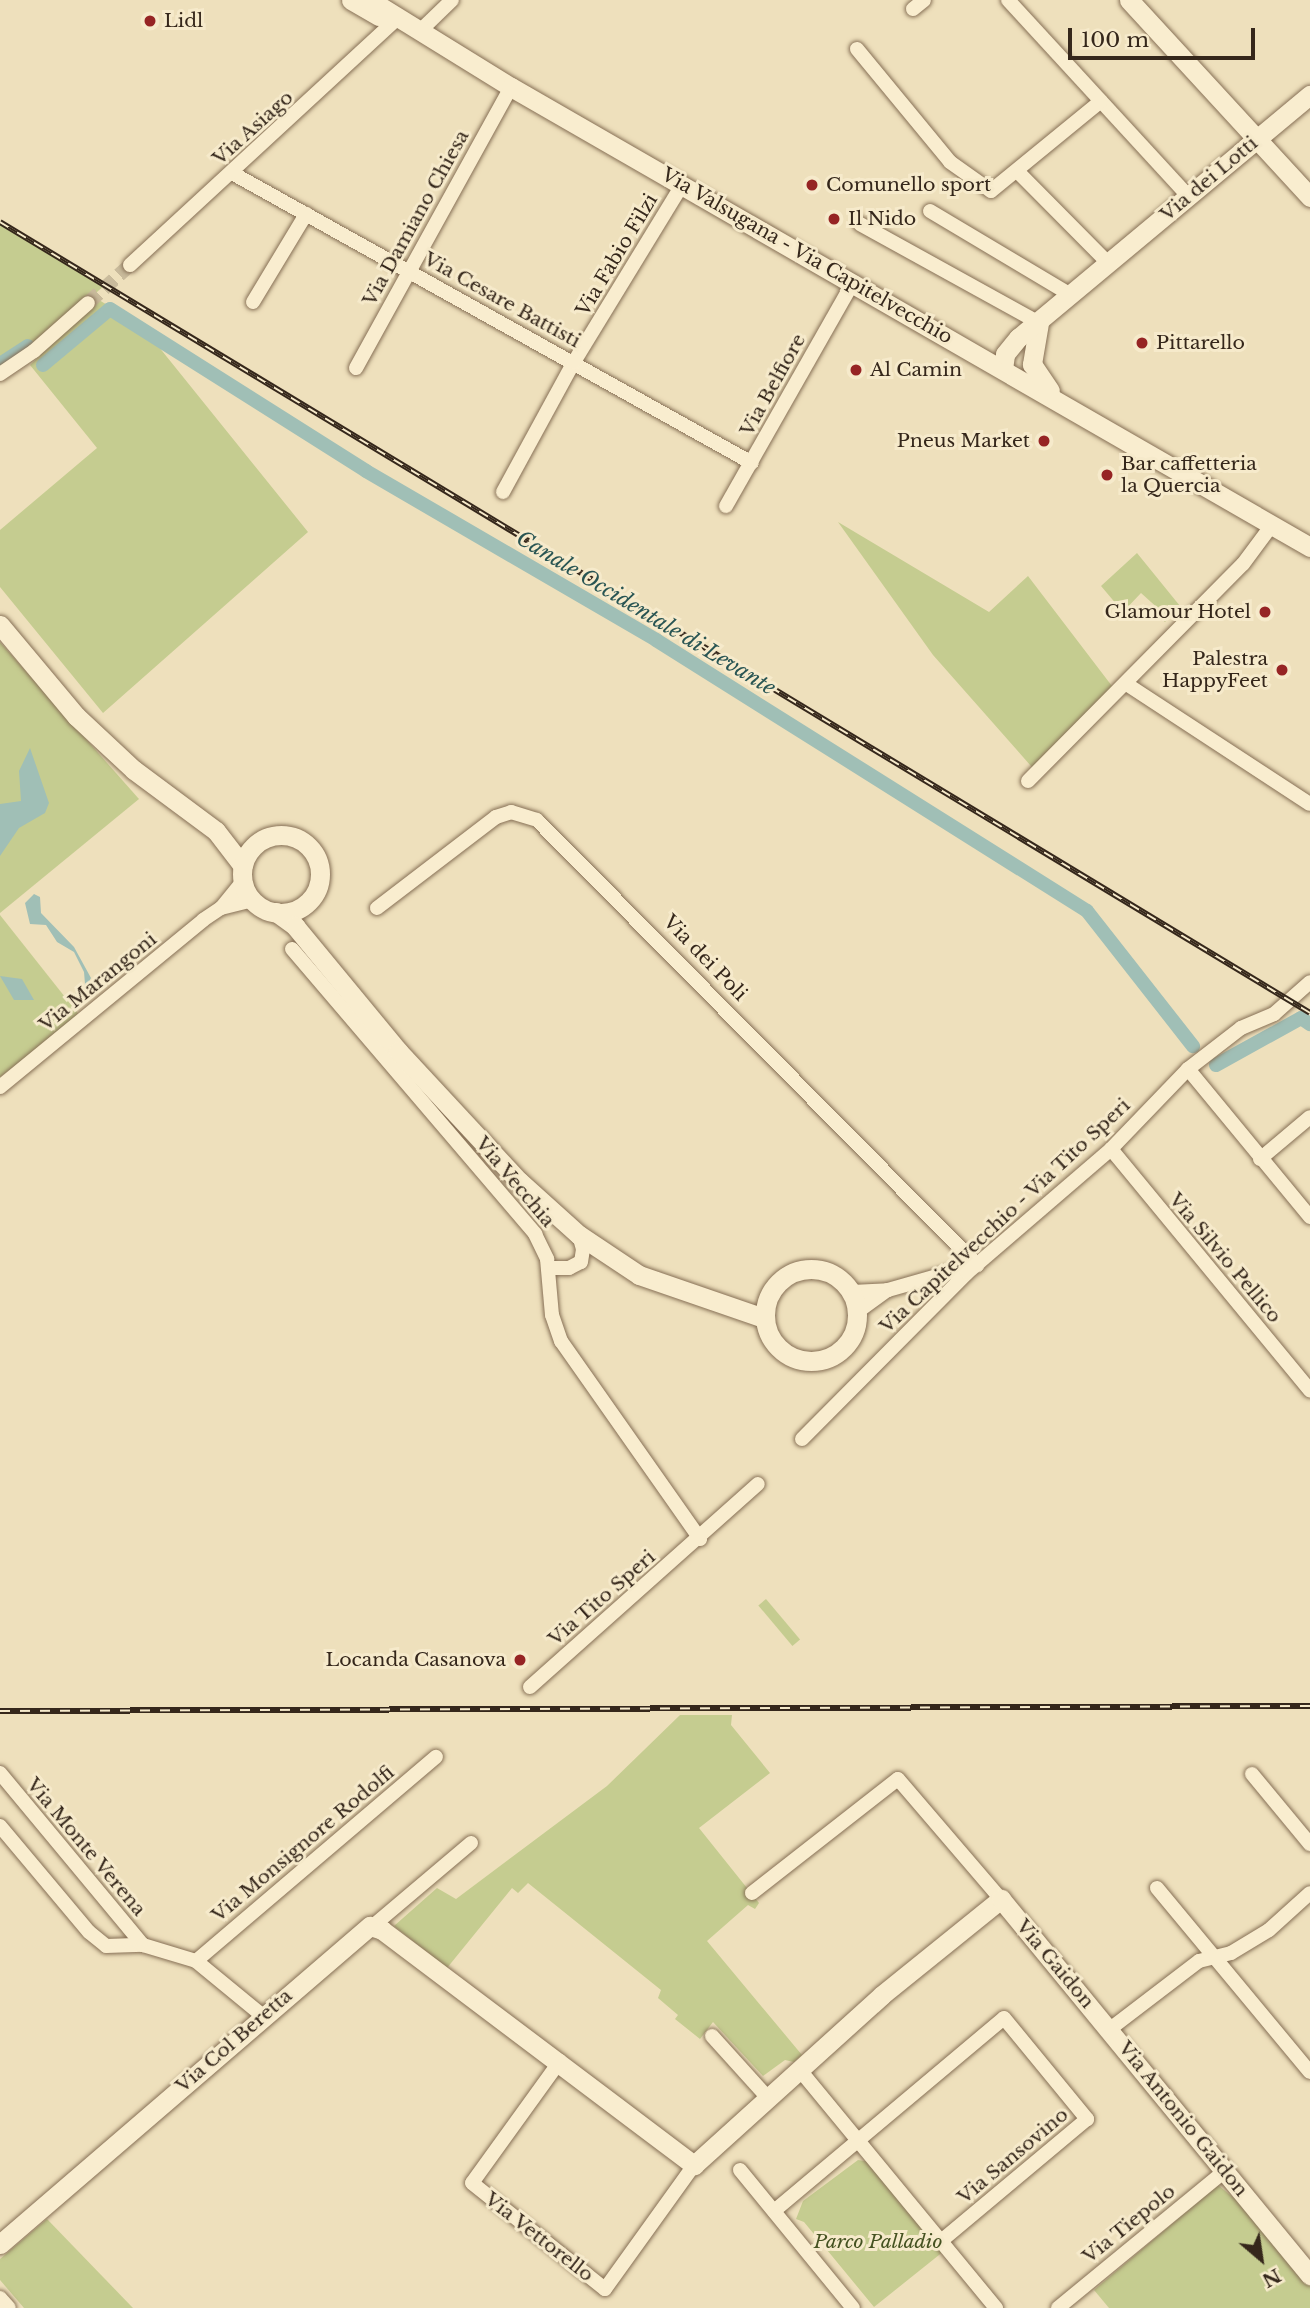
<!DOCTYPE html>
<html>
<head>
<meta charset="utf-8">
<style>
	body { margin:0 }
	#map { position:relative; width:1310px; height:2308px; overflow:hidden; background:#eee0bc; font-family:"Libre Baskerville",serif }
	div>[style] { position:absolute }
	.green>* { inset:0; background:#c5cc90; transform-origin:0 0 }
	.water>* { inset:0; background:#a0bfb6 }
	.canal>* { height:14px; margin:-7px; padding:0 7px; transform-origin:7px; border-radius:7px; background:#a0bfb6 }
	.street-tunnel>* { height:14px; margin-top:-7px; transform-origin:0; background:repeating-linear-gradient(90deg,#c9bb9c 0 14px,transparent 0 21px) }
	.roads { filter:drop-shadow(0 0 2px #866f55) drop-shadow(0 0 2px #866f55) }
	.street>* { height:14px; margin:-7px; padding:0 7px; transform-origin:7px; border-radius:7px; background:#f9edcf }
	.secondary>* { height:19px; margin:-9.5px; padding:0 9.5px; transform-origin:9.5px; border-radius:9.5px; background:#f9edcf }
	.secondary>.ring { margin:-9.5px; padding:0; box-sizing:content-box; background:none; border:19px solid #f9edcf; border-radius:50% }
	.rail>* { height:6px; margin-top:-3px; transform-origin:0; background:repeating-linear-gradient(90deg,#f6eacb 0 10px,#35271b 0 20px); box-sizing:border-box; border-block:2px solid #35271b }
	.dots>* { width:19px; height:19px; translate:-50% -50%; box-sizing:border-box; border:4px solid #f6eacb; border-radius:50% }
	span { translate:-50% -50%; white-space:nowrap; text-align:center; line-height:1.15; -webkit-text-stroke:6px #f6eacb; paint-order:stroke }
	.poi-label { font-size:19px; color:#35271b }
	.left { translate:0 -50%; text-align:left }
	.right { translate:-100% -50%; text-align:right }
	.street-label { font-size:19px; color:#35271b }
	.park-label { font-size:19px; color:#455221; font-style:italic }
	.water-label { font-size:21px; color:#295553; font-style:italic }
	.north { position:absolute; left:1226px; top:2224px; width:70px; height:70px; -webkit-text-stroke:5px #f6eacb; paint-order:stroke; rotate:151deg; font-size:19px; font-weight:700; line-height:28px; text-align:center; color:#35271b }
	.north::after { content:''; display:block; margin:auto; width:24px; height:32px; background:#35271b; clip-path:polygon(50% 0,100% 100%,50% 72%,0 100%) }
	.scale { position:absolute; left:1068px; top:28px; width:187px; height:32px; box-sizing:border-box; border:4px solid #35271b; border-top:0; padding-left:9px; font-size:21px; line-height:24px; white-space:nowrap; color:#35271b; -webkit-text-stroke:5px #f6eacb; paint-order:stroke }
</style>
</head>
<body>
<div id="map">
	<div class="green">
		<i style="clip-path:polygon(0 223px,104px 286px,0 374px)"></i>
		<i style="clip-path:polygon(99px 300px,142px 326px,308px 532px,103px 713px,0 587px,0 530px,97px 448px,30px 365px)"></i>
		<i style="clip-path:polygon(838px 522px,989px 612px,1028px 576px,1115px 690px,1038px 774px,933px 655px)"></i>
		<i style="clip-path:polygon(1137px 553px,1180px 606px,1165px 622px,1158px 615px,1161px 611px,1141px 593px,1123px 612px,1101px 586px)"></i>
		<i style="clip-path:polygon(0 642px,139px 799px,0 913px)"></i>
		<i style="clip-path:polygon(0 915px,80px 1016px,0 1077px)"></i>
		<i style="left:766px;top:1599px;width:53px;height:10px;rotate:50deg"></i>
		<i style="clip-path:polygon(680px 1715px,732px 1715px,731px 1725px,770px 1773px,699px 1828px,759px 1903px,755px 1909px,748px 1905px,707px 1941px,802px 2055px,794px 2062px,785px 2060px,763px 2076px,713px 2022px,700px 2039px,675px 2019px,678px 2015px,658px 1998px,661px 1990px,528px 1883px,518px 1893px,512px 1888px,447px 1968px,394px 1926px,437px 1888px,456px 1899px,607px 1786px)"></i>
		<i style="clip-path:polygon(858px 2160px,870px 2162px,944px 2251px,874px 2307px,804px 2222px,796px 2219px,803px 2201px)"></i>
		<i style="clip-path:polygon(1218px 2185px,1241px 2204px,1310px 2285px,1310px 2308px,1109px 2308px,1094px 2290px)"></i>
		<i style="clip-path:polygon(47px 2219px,133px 2308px,24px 2308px,0 2280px,0 2259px)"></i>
	</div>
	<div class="water">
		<i style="clip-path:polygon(30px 748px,49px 803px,45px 813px,19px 828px,0 856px,0 804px,21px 801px,19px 771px)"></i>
		<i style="clip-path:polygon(34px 894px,40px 897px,41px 913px,74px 947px,91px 978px,75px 1005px,76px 991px,85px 984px,84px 972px,74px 952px,57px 942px,46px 925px,30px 924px,25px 903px)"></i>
		<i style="clip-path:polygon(0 976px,22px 979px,34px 1000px,14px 1000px)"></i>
	</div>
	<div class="canal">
		<i style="left:0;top:364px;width:33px;rotate:-33deg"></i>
		<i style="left:43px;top:365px;width:87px;rotate:-39.9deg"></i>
		<i style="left:110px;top:309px;width:303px;rotate:32.3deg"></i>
		<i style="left:366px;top:471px;width:336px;rotate:30.2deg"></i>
		<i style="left:656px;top:640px;width:509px;rotate:32.16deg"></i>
		<i style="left:1087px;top:911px;width:172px;rotate:51.9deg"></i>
		<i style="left:1216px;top:1065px;width:97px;rotate:-28.9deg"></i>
		<i style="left:1301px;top:1018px;width:11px;rotate:34deg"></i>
	</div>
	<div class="street-tunnel">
		<i style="left:88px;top:303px;width:57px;rotate:-42.1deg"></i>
	</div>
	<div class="roads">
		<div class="street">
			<i style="left:1008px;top:0;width:266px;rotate:47.4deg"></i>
			<i style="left:913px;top:9px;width:14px;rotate:-39deg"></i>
			<i style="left:421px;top:30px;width:43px;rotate:-44.1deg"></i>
			<i style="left:857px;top:49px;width:146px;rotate:50.5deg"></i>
			<i style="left:950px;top:162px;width:50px;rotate:35.3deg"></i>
			<i style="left:991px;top:191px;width:142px;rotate:-39.3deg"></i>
			<i style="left:1018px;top:172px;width:129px;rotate:45.3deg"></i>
			<i style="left:232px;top:173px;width:595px;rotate:29.15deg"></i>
			<i style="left:930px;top:211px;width:164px;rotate:30.8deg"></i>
			<i style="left:860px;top:224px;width:205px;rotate:28.9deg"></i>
			<i style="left:130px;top:265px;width:366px;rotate:-42.7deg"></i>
			<i style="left:253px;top:302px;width:103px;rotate:-58.9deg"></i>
			<i style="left:356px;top:368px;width:321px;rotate:-61.1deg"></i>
			<i style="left:0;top:374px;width:41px;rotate:-34.1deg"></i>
			<i style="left:34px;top:351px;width:72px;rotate:-41.6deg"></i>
			<i style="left:503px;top:492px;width:148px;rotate:-61.4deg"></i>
			<i style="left:574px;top:362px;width:207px;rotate:-58.6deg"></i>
			<i style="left:726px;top:506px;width:257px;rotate:-60.4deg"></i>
			<i style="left:1128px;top:685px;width:217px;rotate:33.2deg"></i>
			<i style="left:1028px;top:781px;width:305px;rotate:-45.3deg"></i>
			<i style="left:1243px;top:564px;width:49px;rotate:-53.4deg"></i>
			<i style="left:222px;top:907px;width:33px;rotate:-51deg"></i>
			<i style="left:377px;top:908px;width:150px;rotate:-37.4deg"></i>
			<i style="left:496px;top:817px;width:16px;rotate:-18deg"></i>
			<i style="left:511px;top:812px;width:27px;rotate:17deg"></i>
			<i style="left:537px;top:820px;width:626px;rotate:45.32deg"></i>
			<i style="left:292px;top:949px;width:375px;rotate:49.5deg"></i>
			<i style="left:535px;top:1234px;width:28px;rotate:64deg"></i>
			<i style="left:547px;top:1259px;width:56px;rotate:84.9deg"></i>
			<i style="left:552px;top:1315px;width:28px;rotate:71deg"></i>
			<i style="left:561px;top:1341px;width:242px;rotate:54.9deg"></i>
			<i style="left:1188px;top:1069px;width:192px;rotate:50.5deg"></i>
			<i style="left:0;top:1087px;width:263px;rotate:-39.4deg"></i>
			<i style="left:203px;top:920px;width:22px;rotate:-34deg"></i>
			<i style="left:221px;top:908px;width:32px;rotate:-14deg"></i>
			<i style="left:1111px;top:1149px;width:313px;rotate:50.5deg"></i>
			<i style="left:1260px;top:1159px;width:65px;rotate:-40deg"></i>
			<i style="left:548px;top:1268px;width:21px"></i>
			<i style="left:569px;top:1268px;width:13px;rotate:-27deg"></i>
			<i style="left:581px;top:1262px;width:13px;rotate:-81deg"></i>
			<i style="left:583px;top:1249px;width:15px;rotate:-106deg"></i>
			<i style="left:852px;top:1292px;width:36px;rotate:-3deg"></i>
			<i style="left:888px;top:1290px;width:91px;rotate:-15.9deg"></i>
			<i style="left:857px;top:1312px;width:37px;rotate:-36deg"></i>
			<i style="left:802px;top:1439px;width:234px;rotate:-45.2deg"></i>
			<i style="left:967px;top:1273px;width:190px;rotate:-40.7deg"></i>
			<i style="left:1111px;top:1149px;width:111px;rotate:-46.1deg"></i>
			<i style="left:1188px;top:1069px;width:67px;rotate:-37.7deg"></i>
			<i style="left:1241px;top:1028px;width:36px;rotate:-23deg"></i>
			<i style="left:1274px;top:1014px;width:48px;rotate:-41.6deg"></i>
			<i style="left:530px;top:1687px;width:305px;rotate:-41.7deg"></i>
			<i style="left:0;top:1773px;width:224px;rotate:50.3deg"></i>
			<i style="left:1252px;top:1774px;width:91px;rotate:50.4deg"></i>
			<i style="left:0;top:1826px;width:138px;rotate:50deg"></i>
			<i style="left:89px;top:1932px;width:22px;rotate:39deg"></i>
			<i style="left:106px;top:1946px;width:37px;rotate:-2deg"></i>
			<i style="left:143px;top:1945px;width:55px;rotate:16.8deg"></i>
			<i style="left:196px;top:1961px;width:87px;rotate:39.4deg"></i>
			<i style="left:1157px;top:1888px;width:239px;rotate:50.3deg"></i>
			<i style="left:752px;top:1893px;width:185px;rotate:-38deg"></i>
			<i style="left:898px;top:1779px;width:158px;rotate:49.4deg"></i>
			<i style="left:374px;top:1925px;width:127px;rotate:-40.2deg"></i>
			<i style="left:196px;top:1961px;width:315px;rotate:-40.4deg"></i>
			<i style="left:1110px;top:2029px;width:112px;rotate:-37.4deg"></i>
			<i style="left:1199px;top:1961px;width:33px;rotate:-14deg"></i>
			<i style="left:1231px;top:1953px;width:44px;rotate:-31.2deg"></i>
			<i style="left:1269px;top:1930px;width:55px;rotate:-42.1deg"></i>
			<i style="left:712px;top:2036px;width:84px;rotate:47.9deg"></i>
			<i style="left:560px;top:2061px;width:150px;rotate:125.8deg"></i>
			<i style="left:472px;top:2183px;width:170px;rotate:38.6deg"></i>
			<i style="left:605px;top:2289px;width:153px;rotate:-54.3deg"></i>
			<i style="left:799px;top:2069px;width:310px;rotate:50.5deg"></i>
			<i style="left:740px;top:2170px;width:178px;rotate:50.7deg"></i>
			<i style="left:774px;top:2211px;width:300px;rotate:-40deg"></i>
			<i style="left:1004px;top:2018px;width:131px;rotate:50.6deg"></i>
			<i style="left:1087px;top:2119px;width:190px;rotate:140.1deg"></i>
			<i style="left:0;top:2298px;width:13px;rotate:48deg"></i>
			<i style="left:1058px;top:2308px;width:216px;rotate:-39.4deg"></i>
		</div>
		<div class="secondary">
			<i style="left:351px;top:0;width:32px;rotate:30deg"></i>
			<i style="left:370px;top:0;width:166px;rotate:31.7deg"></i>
			<i style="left:511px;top:87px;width:922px;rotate:29.93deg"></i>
			<i style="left:1129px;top:0;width:268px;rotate:47.4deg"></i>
			<i style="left:1039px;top:323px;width:42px;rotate:99.7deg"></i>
			<i style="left:1032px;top:364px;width:32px;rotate:56deg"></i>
			<i style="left:1003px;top:369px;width:15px;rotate:-82deg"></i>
			<i style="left:1005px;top:354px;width:21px;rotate:-51deg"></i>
			<i style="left:1018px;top:338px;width:380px;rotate:-39.8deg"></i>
			<i style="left:0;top:625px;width:119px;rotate:50.1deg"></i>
			<i style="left:76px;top:716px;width:79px;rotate:43deg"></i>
			<i style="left:134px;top:770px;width:102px;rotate:36.6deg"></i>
			<i style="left:216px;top:831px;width:44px;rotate:52.4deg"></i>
			<i class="ring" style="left:242px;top:835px;width:59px;height:59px"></i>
			<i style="left:276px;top:912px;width:24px;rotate:36deg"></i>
			<i style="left:295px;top:926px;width:162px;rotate:50.5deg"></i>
			<i style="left:398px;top:1051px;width:178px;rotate:47.1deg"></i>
			<i style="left:519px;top:1181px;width:81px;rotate:42deg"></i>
			<i style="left:579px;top:1235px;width:72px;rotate:33.7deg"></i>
			<i style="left:639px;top:1275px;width:132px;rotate:19deg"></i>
			<i class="ring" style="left:765px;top:1269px;width:73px;height:73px"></i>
			<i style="left:0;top:2244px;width:488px;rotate:-40.7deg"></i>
			<i style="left:370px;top:1926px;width:13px;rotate:18deg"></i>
			<i style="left:382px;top:1930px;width:391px;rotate:37deg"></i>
			<i style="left:694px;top:2165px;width:253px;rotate:-42.1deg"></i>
			<i style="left:882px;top:1995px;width:153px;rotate:-38.9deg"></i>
			<i style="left:1001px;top:1899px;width:487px;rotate:50.6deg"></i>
		</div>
	</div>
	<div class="rail">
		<i style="left:0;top:222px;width:1530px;rotate:31.12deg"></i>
		<i style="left:0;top:1711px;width:1310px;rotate:-0.22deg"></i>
	</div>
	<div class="dots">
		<i style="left:150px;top:21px;background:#962424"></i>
		<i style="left:812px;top:185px;background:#962424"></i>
		<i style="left:834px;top:219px;background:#962424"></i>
		<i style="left:1142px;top:343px;background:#962424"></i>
		<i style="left:856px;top:370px;background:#962424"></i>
		<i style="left:1044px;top:441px;background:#962424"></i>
		<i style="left:1107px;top:475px;background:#962424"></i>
		<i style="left:1265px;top:612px;background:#962424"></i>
		<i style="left:1282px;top:670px;background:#962424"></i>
		<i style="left:520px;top:1660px;background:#962424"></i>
	</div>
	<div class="poi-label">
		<span class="left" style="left:164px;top:21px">Lidl</span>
		<span class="left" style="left:826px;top:185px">Comunello sport</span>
		<span class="left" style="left:848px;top:219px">Il Nido</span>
		<span class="left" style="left:1156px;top:343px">Pittarello</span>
		<span class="left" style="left:870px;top:370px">Al Camin</span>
		<span class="right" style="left:1030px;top:441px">Pneus Market</span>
		<span class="left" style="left:1121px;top:475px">Bar caffetteria<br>la Quercia</span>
		<span class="right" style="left:1251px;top:612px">Glamour Hotel</span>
		<span class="right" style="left:1268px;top:670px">Palestra<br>HappyFeet</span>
		<span class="right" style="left:506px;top:1660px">Locanda Casanova</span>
	</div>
	<div class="street-label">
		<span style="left:253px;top:128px;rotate:-42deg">Via Asiago</span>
		<span style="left:1209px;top:179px;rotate:-40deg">Via dei Lotti</span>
		<span style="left:416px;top:218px;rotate:-61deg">Via Damiano Chiesa</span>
		<span style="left:617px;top:255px;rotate:-59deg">Via Fabio Filzi</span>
		<span style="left:807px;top:256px;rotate:30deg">Via Valsugana - Via Capitelvecchio</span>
		<span style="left:502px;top:300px;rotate:29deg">Via Cesare Battisti</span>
		<span style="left:773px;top:385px;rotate:-61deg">Via Belfiore</span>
		<span style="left:705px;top:958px;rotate:46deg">Via dei Poli</span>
		<span style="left:98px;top:982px;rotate:-39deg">Via Marangoni</span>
		<span style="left:515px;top:1182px;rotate:50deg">Via Vecchia</span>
		<span style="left:1005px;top:1216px;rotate:-43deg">Via Capitelvecchio - Via Tito Speri</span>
		<span style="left:1225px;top:1258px;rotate:50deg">Via Silvio Pellico</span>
		<span style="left:602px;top:1598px;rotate:-41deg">Via Tito Speri</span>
		<span style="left:303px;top:1844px;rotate:-40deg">Via Monsignore Rodolfi</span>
		<span style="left:86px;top:1847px;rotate:50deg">Via Monte Verena</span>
		<span style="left:1055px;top:1964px;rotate:50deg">Via Gaidon</span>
		<span style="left:234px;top:2041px;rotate:-41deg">Via Col Beretta</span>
		<span style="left:1183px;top:2119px;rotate:51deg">Via Antonio Gaidon</span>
		<span style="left:1013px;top:2156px;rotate:-40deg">Via Sansovino</span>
		<span style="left:1129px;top:2224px;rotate:-39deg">Via Tiepolo</span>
		<span style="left:539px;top:2237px;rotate:38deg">Via Vettorello</span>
	</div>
	<div class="park-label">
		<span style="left:878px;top:2242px">Parco Palladio</span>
	</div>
	<div class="water-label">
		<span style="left:646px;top:613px;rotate:31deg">Canale Occidentale di Levante</span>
	</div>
	<div class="north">N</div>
	<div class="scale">100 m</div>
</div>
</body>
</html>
